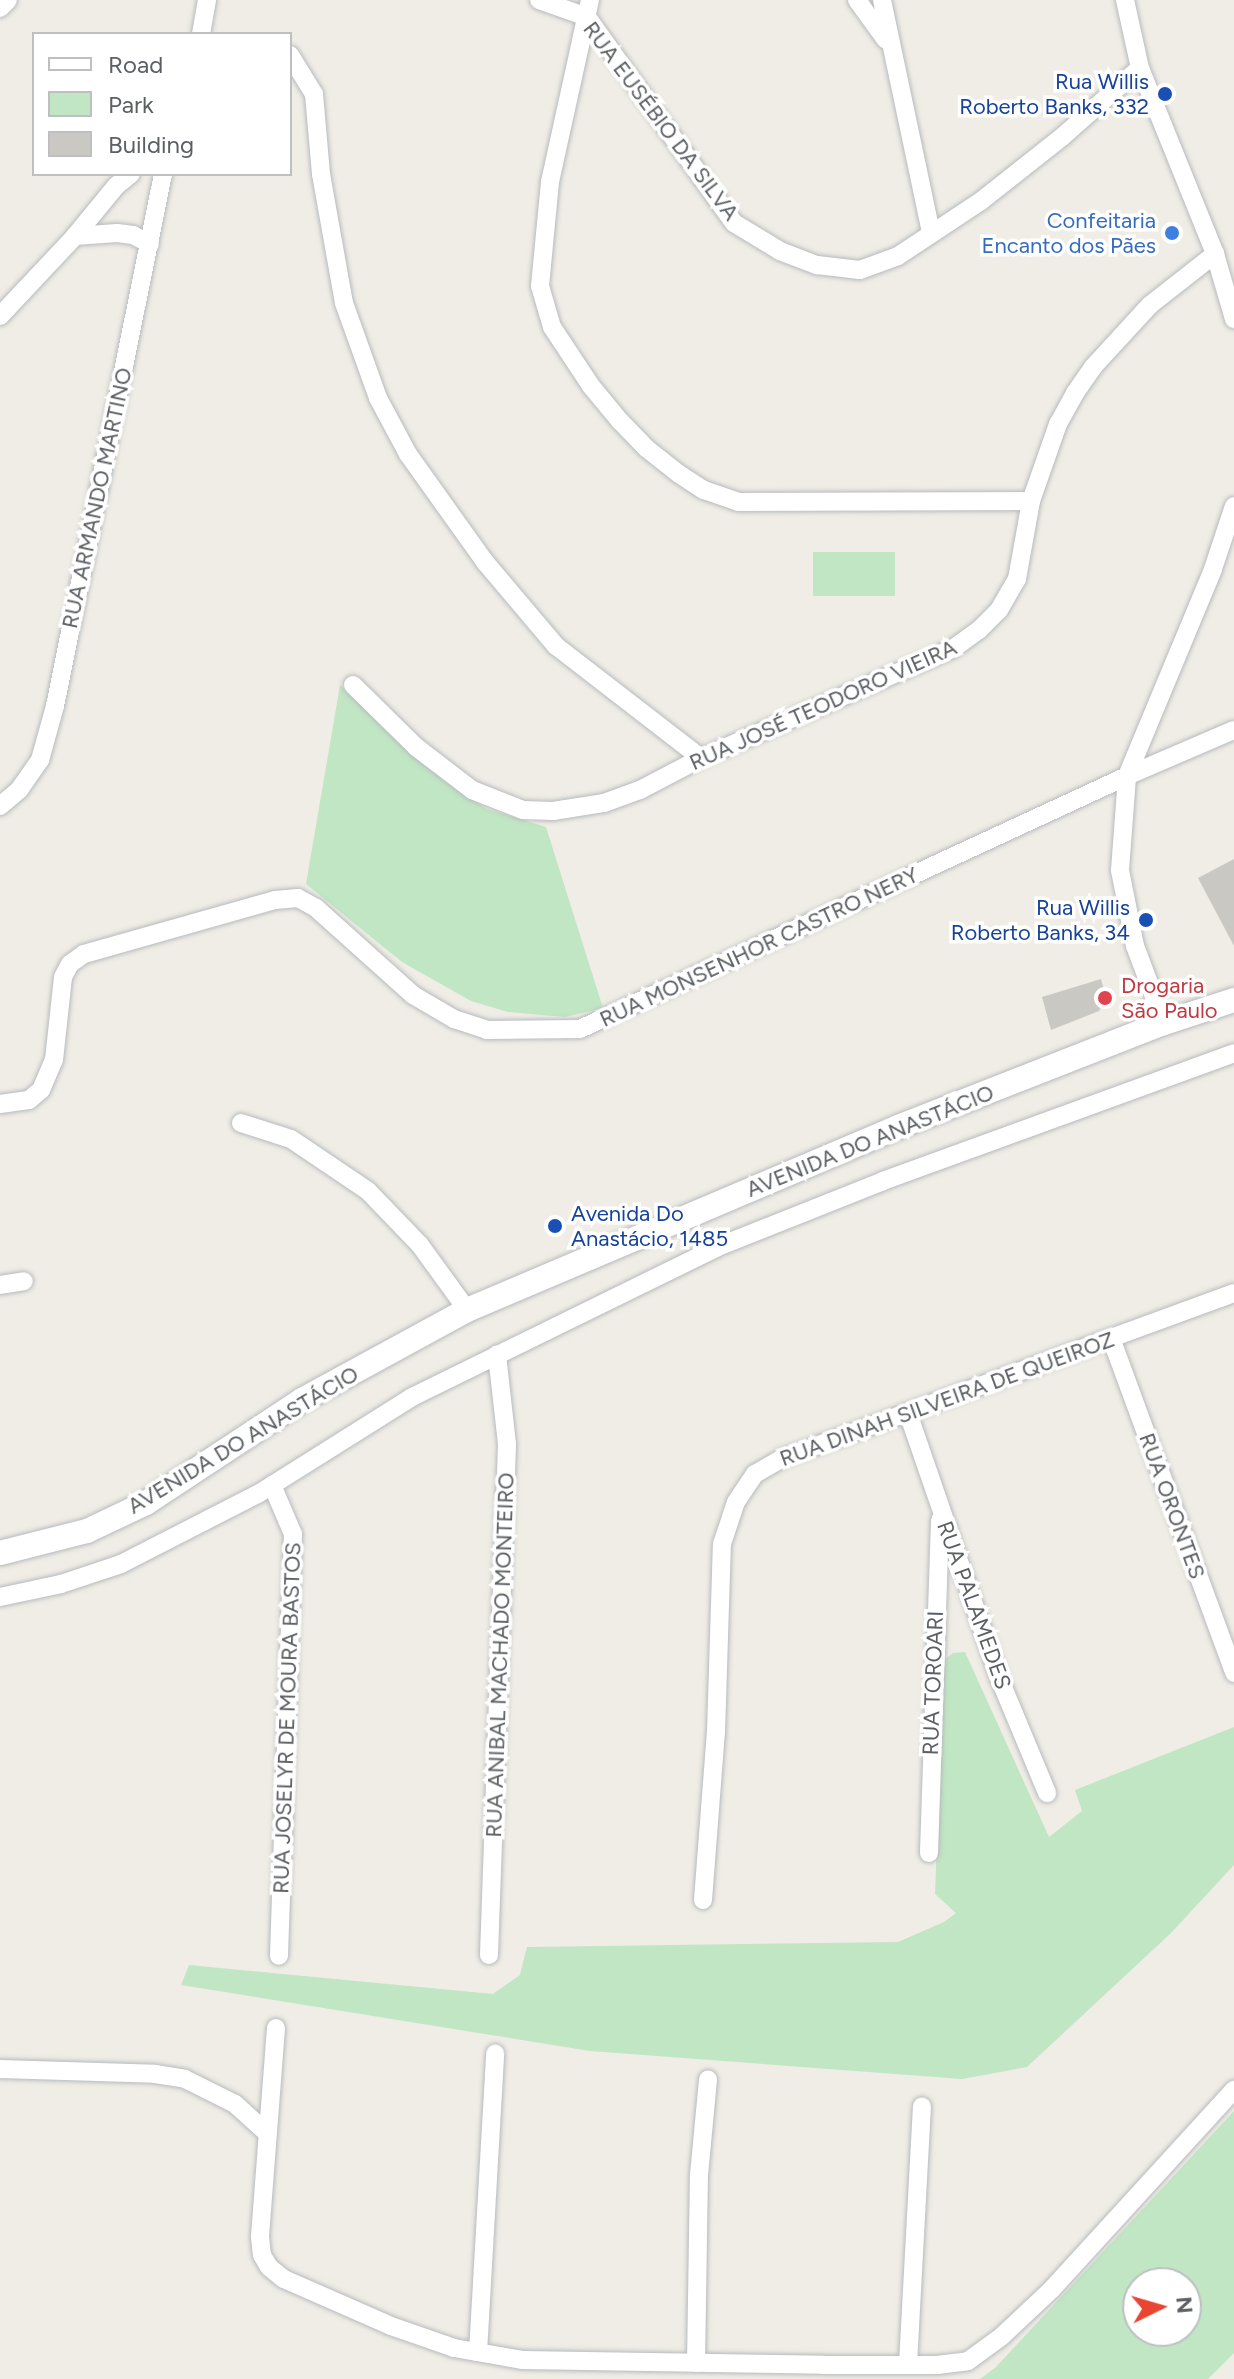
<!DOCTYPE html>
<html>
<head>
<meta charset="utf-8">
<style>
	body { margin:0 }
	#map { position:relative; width:1234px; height:2379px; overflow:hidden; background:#efede5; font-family:Figtree,sans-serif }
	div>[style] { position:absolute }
	.green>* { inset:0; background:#c1e6c3; transform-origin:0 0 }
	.building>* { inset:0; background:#cac8c2 }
	.roads { filter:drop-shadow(0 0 2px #b7babe) drop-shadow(0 0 2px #b7babe) }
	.street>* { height:18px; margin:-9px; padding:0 9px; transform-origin:9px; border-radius:9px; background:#fff }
	.secondary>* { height:24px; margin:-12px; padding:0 12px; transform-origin:12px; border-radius:12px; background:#fff }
	.dots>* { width:22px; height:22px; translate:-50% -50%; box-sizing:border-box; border:4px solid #fff; border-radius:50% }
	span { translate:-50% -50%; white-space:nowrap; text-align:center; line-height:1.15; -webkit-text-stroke:7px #fff; paint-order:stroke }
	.transit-label { font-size:22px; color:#164399 }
	.right { translate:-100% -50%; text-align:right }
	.left { translate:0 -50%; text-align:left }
	.street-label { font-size:22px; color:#5c6065 }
	.shop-label { font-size:22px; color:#366cbe }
	.health-label { font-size:22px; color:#be3a42 }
	.legend { position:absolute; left:32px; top:32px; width:260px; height:144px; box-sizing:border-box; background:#fff; border:2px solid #bebfc1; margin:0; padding:10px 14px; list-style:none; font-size:24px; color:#5c6065 }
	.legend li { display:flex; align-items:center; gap:16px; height:40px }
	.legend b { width:40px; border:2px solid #bebfc1 }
	.north { position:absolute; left:1122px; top:2267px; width:80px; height:80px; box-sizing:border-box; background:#fff; border:2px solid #bebfc1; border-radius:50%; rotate:85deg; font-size:22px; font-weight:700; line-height:32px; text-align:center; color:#5c6065 }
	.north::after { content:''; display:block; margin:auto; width:28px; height:36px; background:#e84632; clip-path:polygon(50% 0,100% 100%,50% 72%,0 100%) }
</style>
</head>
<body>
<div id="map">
	<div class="green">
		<i style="left:895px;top:552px;width:44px;height:82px;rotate:90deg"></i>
		<i style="clip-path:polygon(340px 685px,457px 790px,487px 809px,546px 827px,603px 1008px,565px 1017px,508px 1012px,471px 1001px,402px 962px,306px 884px)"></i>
		<i style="clip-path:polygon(965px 1652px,1049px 1837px,1082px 1811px,1075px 1790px,1234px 1727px,1234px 1865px,1171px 1933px,1027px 2067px,962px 2079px,590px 2051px,181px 1985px,189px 1965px,493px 1994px,520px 1975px,527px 1947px,898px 1942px,944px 1922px,956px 1913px,935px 1894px,944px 1660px,953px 1653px)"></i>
		<i style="clip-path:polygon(evenodd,1234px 2111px,1234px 2353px,1208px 2379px,980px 2379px,995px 2368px,1234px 2111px,1138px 2283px,1186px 2283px,1186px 2331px,1138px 2331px,1138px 2283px)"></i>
	</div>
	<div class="building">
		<i style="clip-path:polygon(1234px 859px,1234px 946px,1198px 878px)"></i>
		<i style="clip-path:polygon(1101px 979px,1106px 998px,1099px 1011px,1051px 1030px,1042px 997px)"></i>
	</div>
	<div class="roads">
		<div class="street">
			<i style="left:539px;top:0;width:51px;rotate:19.5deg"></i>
			<i style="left:587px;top:17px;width:253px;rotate:54.5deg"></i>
			<i style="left:734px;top:223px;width:54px;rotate:31.3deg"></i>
			<i style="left:780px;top:251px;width:40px;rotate:21deg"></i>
			<i style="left:817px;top:265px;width:43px;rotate:6.6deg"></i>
			<i style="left:860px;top:270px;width:40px;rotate:-20.2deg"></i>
			<i style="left:898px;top:256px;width:100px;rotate:-33.5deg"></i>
			<i style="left:981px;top:201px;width:103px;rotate:-38.3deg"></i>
			<i style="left:1062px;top:137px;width:104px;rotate:-41.5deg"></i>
			<i style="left:590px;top:0;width:186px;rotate:102.4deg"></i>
			<i style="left:550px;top:182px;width:104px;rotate:95.5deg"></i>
			<i style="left:540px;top:286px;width:43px;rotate:73.7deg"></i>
			<i style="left:552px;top:327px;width:71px;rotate:56.5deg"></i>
			<i style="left:591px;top:386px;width:45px;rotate:50.4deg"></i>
			<i style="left:620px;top:421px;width:37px;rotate:46deg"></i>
			<i style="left:646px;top:448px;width:42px;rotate:38.2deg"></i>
			<i style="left:679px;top:474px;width:30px;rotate:33deg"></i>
			<i style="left:704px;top:490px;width:36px;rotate:19deg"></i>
			<i style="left:738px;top:502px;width:293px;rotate:-0.2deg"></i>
			<i style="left:857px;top:0;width:49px;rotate:54.1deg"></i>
			<i style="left:882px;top:0;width:238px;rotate:78.1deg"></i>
			<i style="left:1125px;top:0;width:70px;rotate:77.6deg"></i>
			<i style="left:1140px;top:68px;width:201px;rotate:68deg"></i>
			<i style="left:1215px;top:254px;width:68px;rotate:73.7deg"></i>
			<i style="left:0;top:8px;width:11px;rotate:-45deg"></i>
			<i style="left:201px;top:34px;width:35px;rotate:-80deg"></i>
			<i style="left:290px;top:55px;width:46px;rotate:58.4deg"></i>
			<i style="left:314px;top:94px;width:80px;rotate:85deg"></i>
			<i style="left:321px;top:174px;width:131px;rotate:79.9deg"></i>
			<i style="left:344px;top:303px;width:101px;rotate:70.3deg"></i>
			<i style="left:378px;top:398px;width:64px;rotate:61.8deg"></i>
			<i style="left:408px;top:454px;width:133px;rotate:54.5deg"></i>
			<i style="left:485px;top:562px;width:110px;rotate:49.8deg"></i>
			<i style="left:556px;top:646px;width:183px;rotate:37.7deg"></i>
			<i style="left:75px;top:236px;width:42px;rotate:-4.1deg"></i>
			<i style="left:117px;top:233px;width:16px;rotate:7deg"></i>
			<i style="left:133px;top:235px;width:19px;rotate:28deg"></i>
			<i style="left:0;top:316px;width:110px;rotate:-46.8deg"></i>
			<i style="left:75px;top:236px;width:65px;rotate:-50.6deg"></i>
			<i style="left:116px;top:186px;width:19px;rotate:-39deg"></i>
			<i style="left:353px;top:685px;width:88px;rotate:44.5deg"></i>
			<i style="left:416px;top:747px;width:71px;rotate:37.5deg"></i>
			<i style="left:472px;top:790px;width:55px;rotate:21.4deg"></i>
			<i style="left:523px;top:810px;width:30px;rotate:2deg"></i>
			<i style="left:553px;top:811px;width:52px;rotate:-8.9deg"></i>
			<i style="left:604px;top:803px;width:38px;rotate:-20deg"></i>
			<i style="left:640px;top:790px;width:69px;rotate:-27.7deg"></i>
			<i style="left:701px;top:758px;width:276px;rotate:-23.5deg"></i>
			<i style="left:954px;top:648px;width:31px;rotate:-36deg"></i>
			<i style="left:979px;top:630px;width:28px;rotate:-45deg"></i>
			<i style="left:999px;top:610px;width:36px;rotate:-60deg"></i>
			<i style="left:1017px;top:579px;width:79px;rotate:-79.8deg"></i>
			<i style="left:1031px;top:501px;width:82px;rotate:-70.7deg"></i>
			<i style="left:1058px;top:424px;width:35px;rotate:-61deg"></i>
			<i style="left:1075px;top:393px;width:32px;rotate:-55deg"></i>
			<i style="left:1093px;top:367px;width:84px;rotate:-47.4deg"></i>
			<i style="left:1150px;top:305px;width:83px;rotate:-38.1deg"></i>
			<i style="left:0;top:806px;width:25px;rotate:-40deg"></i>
			<i style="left:19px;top:790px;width:37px;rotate:-55deg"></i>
			<i style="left:40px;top:760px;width:56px;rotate:-74.5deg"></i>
			<i style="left:55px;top:706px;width:543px;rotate:-78.52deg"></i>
			<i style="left:1164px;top:1023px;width:82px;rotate:-110.6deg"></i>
			<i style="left:1135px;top:946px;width:77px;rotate:-101.2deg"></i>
			<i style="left:1120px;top:870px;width:94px;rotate:-85.7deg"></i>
			<i style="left:1127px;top:776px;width:224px;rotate:-67.4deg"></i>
			<i style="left:1213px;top:569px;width:66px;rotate:-71.6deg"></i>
			<i style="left:0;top:1104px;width:29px;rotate:-8deg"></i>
			<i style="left:29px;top:1100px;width:16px;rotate:-40deg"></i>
			<i style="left:41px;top:1090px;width:33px;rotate:-67deg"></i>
			<i style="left:54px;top:1060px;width:83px;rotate:-83.8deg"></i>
			<i style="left:63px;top:977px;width:15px;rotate:-62deg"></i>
			<i style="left:70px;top:964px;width:17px;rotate:-36deg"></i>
			<i style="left:84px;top:954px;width:198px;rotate:-15.8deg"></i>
			<i style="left:275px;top:900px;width:23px;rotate:-5deg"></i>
			<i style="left:298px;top:898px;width:21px;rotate:29deg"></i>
			<i style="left:316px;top:908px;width:130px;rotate:41.9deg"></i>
			<i style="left:413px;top:995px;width:48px;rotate:30.3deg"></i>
			<i style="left:454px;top:1019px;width:35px;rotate:18deg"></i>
			<i style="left:487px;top:1030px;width:93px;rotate:-0.6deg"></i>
			<i style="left:580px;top:1029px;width:603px;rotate:-24.82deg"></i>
			<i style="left:1127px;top:776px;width:116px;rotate:-23.3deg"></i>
			<i style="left:241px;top:1123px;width:52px;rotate:17.7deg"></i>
			<i style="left:291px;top:1139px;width:93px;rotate:34deg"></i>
			<i style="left:368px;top:1191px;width:75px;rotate:46.1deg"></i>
			<i style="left:420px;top:1245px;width:80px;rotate:54.1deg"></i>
			<i style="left:0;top:1285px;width:24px;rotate:-9deg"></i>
			<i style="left:1111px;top:1338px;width:357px;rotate:69.8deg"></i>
			<i style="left:908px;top:1413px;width:277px;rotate:71deg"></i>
			<i style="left:998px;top:1675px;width:128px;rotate:67.4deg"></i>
			<i style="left:272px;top:1485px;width:53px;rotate:66.8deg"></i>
			<i style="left:293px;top:1534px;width:422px;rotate:91.9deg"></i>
			<i style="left:0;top:1597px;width:62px;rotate:-12deg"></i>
			<i style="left:61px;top:1584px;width:63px;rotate:-18.4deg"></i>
			<i style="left:121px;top:1564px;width:154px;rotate:-27.1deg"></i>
			<i style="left:258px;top:1494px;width:182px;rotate:-32.2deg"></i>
			<i style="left:412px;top:1397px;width:348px;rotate:-26.1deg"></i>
			<i style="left:725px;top:1244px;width:170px;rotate:-21.7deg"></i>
			<i style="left:883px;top:1181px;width:374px;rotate:-20deg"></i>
			<i style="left:929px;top:1853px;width:333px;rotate:-88.1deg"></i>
			<i style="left:703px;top:1900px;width:169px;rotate:-85.6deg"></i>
			<i style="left:716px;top:1732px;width:188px;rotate:-88.2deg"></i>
			<i style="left:722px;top:1544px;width:44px;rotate:-71.6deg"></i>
			<i style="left:736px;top:1502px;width:34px;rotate:-56deg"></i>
			<i style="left:755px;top:1474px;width:32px;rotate:-30deg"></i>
			<i style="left:783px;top:1458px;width:480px;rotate:-20.1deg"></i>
			<i style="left:489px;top:1955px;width:511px;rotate:-87.98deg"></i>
			<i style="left:507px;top:1444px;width:90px;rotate:-96.4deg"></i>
			<i style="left:276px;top:2028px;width:210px;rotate:94.4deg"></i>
			<i style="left:260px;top:2237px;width:18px;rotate:84deg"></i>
			<i style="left:262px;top:2255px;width:14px;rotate:60deg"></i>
			<i style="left:269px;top:2267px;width:19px;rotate:39deg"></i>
			<i style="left:284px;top:2279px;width:117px;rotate:23.7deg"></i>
			<i style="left:391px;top:2326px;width:67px;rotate:19.2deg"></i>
			<i style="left:454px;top:2348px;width:69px;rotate:10deg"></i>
			<i style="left:522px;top:2360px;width:302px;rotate:0.9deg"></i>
			<i style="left:824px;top:2365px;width:113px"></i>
			<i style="left:937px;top:2365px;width:31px;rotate:-7deg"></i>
			<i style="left:968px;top:2361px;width:42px;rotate:-36.3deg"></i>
			<i style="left:1002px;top:2336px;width:69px;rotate:-43.2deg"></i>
			<i style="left:1052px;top:2289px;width:270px;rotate:-47.6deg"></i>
			<i style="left:0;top:2069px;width:155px;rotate:1.8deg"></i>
			<i style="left:155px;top:2074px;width:30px;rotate:9deg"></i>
			<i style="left:185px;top:2079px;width:56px;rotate:26.6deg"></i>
			<i style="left:235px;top:2104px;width:43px;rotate:42.2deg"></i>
			<i style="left:478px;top:2352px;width:299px;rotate:-86.7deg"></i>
			<i style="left:696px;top:2363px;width:188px;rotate:-89.1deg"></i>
			<i style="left:699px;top:2175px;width:96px;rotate:-84.6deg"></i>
			<i style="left:908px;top:2364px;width:258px;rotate:-86.9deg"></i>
		</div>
		<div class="secondary">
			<i style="left:0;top:1553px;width:90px;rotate:-14.2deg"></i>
			<i style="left:87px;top:1531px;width:65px;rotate:-25.4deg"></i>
			<i style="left:146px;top:1503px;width:187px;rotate:-33.4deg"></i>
			<i style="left:302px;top:1400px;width:188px;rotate:-28.6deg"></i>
			<i style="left:467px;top:1310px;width:468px;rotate:-23deg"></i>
			<i style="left:898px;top:1127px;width:286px;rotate:-21.4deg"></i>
			<i style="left:1164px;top:1023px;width:74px;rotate:-18.2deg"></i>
		</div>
	</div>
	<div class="dots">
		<i style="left:1165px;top:94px;background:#1a4fb4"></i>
		<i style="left:1172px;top:233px;background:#3f7fe0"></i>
		<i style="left:1146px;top:920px;background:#1a4fb4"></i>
		<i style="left:1105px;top:998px;background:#e0444e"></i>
		<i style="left:555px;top:1226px;background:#1a4fb4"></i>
	</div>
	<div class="transit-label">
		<span class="right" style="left:1149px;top:94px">Rua Willis<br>Roberto Banks, 332</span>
		<span class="right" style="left:1130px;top:920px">Rua Willis<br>Roberto Banks, 34</span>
		<span class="left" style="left:571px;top:1226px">Avenida Do<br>Anastácio, 1485</span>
	</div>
	<div class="street-label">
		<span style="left:661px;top:121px;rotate:53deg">RUA EUSÉBIO DA SILVA</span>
		<span style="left:97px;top:498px;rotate:-78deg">RUA ARMANDO MARTINO</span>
		<span style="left:823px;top:705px;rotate:-24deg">RUA JOSÉ TEODORO VIEIRA</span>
		<span style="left:759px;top:947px;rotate:-25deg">RUA MONSENHOR CASTRO NERY</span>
		<span style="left:870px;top:1141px;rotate:-22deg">AVENIDA DO ANASTÁCIO</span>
		<span style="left:947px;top:1399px;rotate:-20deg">RUA DINAH SILVEIRA DE QUEIROZ</span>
		<span style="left:243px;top:1440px;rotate:-31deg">AVENIDA DO ANASTÁCIO</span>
		<span style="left:1172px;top:1506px;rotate:70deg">RUA ORONTES</span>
		<span style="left:974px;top:1605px;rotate:70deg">RUA PALAMEDES</span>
		<span style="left:500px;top:1655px;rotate:-88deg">RUA ANIBAL MACHADO MONTEIRO</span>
		<span style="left:933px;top:1683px;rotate:-88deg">RUA TOROARI</span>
		<span style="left:287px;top:1718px;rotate:-88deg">RUA JOSELYR DE MOURA BASTOS</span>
	</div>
	<div class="shop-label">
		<span class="right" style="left:1156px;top:233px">Confeitaria<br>Encanto dos Pães</span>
	</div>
	<div class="health-label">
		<span class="left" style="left:1121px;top:998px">Drogaria<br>São Paulo</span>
	</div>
	<ul class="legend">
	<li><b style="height:10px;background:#fff"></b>Road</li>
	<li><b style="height:22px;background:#c1e6c3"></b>Park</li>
	<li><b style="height:22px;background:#cac8c2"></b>Building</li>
	</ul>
	<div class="north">N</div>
</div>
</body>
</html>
